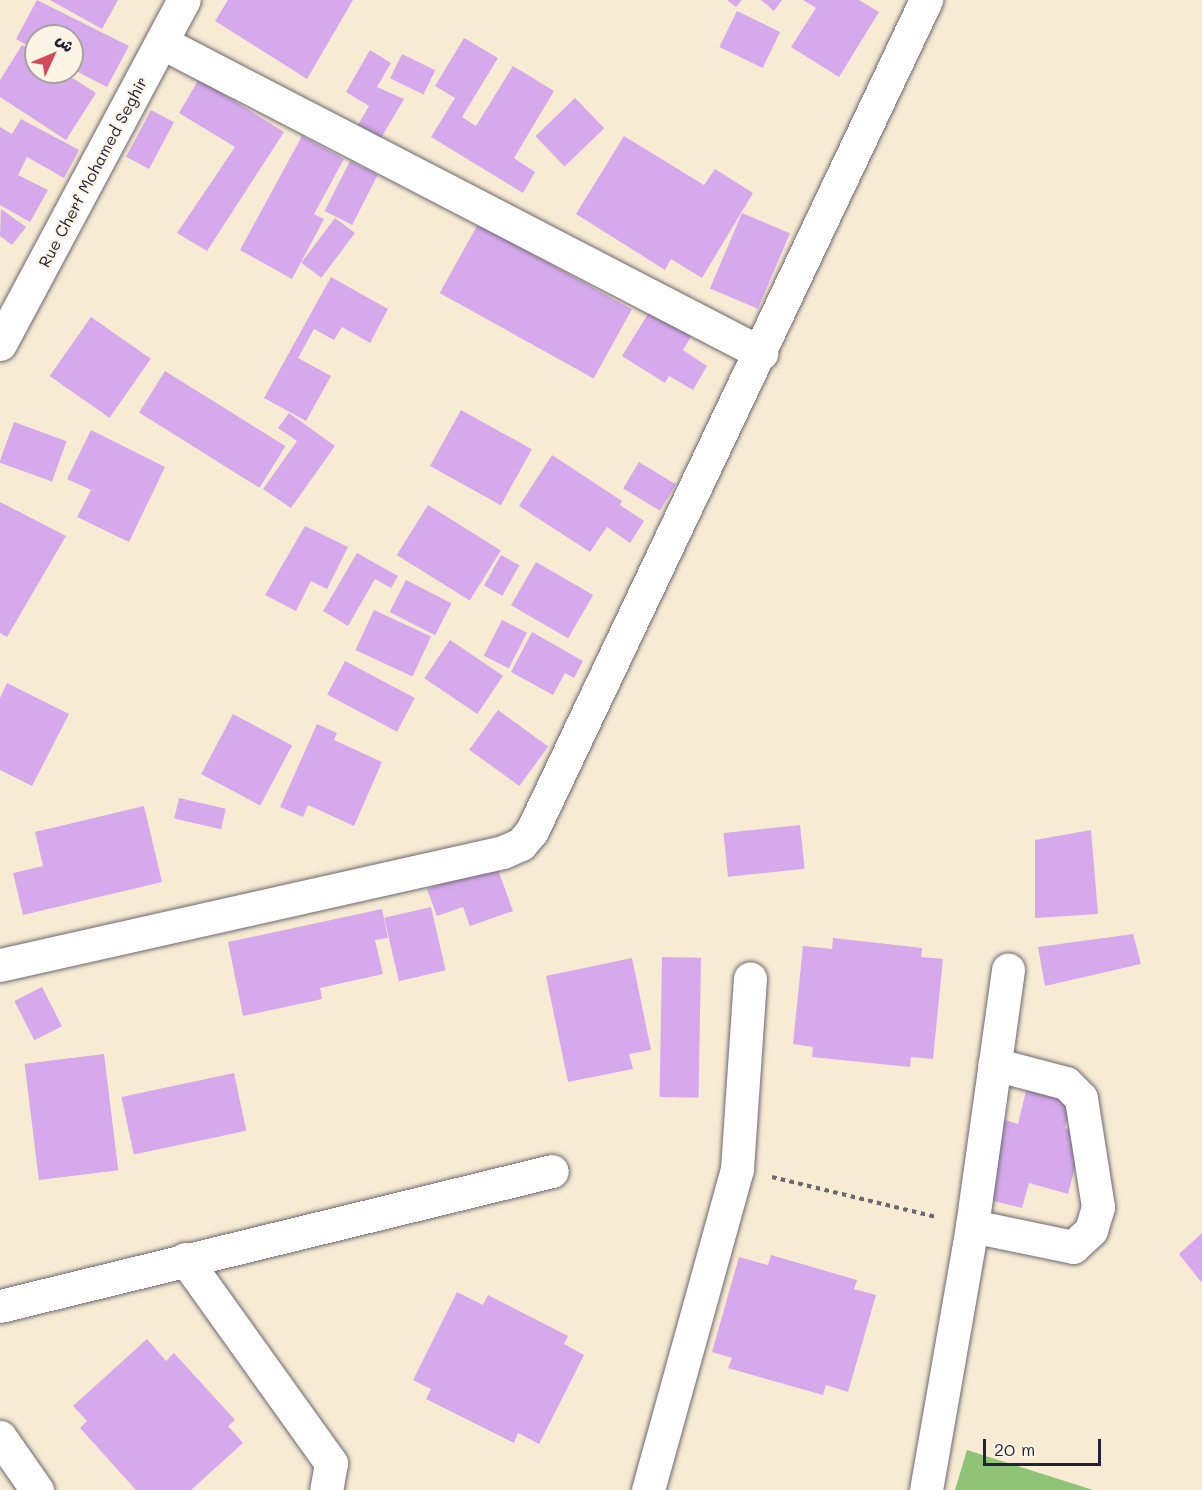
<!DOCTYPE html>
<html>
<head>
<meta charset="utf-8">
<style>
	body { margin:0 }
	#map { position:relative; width:1202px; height:1490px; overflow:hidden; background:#f7ebd3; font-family:Mali,"Playpen Sans Arabic",sans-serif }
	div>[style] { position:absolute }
	.green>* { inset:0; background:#8fc375 }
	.building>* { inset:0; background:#d6a9ed; transform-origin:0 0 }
	.path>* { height:4px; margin-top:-2px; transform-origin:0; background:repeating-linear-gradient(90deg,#6d6870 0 4.5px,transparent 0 9px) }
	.roads { filter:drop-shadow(0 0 2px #6d6870) drop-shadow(0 0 2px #6d6870) }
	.minor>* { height:33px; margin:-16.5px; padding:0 16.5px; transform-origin:16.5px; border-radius:16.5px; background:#fff }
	span { translate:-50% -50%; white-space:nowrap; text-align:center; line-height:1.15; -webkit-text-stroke:4.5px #fcf5e5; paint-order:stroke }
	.street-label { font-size:16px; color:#22223b }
	.north { position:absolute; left:24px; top:24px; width:60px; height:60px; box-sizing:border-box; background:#fcf5e5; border:2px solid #a5a1a1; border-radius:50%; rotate:46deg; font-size:16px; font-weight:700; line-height:24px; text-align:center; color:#22223b }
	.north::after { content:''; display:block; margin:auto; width:21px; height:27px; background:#d1495b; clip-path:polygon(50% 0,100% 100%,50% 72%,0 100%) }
	.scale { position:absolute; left:983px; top:1439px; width:118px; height:27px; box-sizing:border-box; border:3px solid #22223b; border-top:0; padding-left:8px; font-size:18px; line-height:21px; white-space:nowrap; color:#22223b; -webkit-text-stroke:4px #fcf5e5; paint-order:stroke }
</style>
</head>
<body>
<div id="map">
	<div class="green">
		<i style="clip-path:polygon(967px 1450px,1093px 1490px,955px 1490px)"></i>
	</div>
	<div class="building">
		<i style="clip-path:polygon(37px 0,129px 46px,107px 87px,72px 69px,72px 36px,36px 36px,36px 50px,16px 39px)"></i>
		<i style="clip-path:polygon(50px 0,118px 0,102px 29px)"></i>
		<i style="clip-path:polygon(228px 0,353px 0,307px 79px,215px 21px)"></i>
		<i style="clip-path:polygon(727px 0,742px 0,736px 7px)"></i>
		<i style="clip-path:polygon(761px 0,782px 0,774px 11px)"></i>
		<i style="clip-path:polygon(803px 0,859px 0,879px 12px,839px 77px,791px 47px,816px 8px)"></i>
		<i style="left:737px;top:11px;width:48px;height:40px;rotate:26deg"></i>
		<i style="clip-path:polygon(464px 38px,498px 58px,462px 117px,476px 126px,513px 66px,554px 91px,514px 158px,535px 172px,523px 193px,431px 137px,455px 98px,435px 86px)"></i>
		<i style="clip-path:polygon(22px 45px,36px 54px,36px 72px,63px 72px,96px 93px,66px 140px,0 97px,0 80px)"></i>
		<i style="clip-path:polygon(370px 50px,391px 63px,377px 87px,404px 99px,381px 138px,358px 125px,369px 106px,346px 92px)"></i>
		<i style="left:402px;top:54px;width:37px;height:27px;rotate:26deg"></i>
		<i style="clip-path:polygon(199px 79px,284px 132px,207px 251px,177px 233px,235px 147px,179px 113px)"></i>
		<i style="left:575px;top:98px;width:42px;height:55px;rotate:46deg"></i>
		<i style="left:151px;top:110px;width:26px;height:53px;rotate:28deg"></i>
		<i style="clip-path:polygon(21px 119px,79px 150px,64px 178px,27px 157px,18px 175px,48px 190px,30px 222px,0 205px,0 127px,12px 134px)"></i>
		<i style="clip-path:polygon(302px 136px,344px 159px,314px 214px,324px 219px,292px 279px,240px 250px)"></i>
		<i style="clip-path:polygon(624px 136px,704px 185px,715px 169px,753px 193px,702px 278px,671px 259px,665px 270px,576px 214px)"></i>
		<i style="left:350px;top:161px;width:31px;height:56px;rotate:27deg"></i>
		<i style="clip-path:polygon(1px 209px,26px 227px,12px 245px,0 236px)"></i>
		<i style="left:742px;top:213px;width:52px;height:82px;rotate:23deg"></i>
		<i style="left:335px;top:218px;width:25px;height:56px;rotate:37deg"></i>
		<i style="left:478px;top:224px;width:176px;height:79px;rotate:29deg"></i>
		<i style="clip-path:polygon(331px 277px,388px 309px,370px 343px,342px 327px,334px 340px,314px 329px,298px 358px,331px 376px,306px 421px,264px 398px)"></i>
		<i style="clip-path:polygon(651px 309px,692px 335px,683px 350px,707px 366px,693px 390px,669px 376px,665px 383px,622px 356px)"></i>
		<i style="left:91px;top:317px;width:73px;height:72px;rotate:35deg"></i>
		<i style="left:165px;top:371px;width:142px;height:49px;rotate:32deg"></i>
		<i style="left:461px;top:410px;width:81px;height:64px;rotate:29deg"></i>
		<i style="clip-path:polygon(289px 413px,335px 446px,291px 508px,263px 489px,297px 441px,278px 428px)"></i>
		<i style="left:14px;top:422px;width:56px;height:43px;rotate:20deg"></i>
		<i style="clip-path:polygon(91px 430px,165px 467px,129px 542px,77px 517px,91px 490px,67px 479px)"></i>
		<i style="clip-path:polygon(552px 455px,622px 501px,620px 505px,644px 521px,630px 543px,607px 527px,590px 552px,519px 506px)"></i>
		<i style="left:639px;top:462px;width:43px;height:31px;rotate:31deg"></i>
		<i style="clip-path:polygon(0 502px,66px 536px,7px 637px,0 633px)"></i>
		<i style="left:428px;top:505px;width:86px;height:59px;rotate:32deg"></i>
		<i style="clip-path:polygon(305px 526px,348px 547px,327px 589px,311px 581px,296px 611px,265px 595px)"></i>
		<i style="clip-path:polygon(357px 553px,398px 576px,391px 588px,375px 579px,348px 626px,323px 611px)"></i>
		<i style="left:501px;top:555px;width:21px;height:35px;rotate:29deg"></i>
		<i style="left:536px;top:562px;width:66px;height:50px;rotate:30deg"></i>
		<i style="left:406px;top:580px;width:51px;height:36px;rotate:27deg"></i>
		<i style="left:374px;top:610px;width:63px;height:44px;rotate:25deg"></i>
		<i style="left:502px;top:620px;width:28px;height:40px;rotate:27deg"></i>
		<i style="clip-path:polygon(532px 632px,583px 661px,574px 678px,565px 673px,553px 695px,511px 672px)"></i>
		<i style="left:450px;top:640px;width:64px;height:46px;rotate:34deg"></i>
		<i style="left:345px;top:661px;width:79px;height:38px;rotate:28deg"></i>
		<i style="clip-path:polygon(7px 683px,69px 714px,32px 786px,0 770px,0 698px)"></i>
		<i style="left:498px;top:710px;width:62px;height:49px;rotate:36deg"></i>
		<i style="left:233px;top:714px;width:67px;height:68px;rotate:28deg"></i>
		<i style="clip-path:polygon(317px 724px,337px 733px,334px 740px,382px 762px,354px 826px,308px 805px,303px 817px,280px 807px)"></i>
		<i style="left:179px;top:798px;width:48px;height:21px;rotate:13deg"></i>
		<i style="clip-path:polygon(144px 806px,162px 882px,23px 915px,13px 873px,43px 866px,35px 832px)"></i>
		<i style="left:800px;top:825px;width:44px;height:77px;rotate:84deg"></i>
		<i style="clip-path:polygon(1091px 830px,1098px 914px,1035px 918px,1035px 840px)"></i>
		<i style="clip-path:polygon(496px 864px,513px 911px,470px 926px,463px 907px,437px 916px,427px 889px)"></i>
		<i style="left:431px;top:907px;width:65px;height:48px;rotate:77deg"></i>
		<i style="clip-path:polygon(382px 909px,388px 938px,375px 940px,383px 974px,320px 988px,322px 999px,243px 1016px,228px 942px)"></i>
		<i style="clip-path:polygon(1133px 934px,1141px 964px,1045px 986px,1038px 947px)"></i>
		<i style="clip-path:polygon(833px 938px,922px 948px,921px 957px,943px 959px,933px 1059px,911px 1057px,910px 1067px,812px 1057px,813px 1047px,793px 1044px,803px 946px,832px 949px)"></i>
		<i style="left:662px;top:957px;width:39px;height:140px;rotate:1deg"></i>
		<i style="clip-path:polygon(632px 958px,651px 1050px,629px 1054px,633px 1069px,568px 1082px,546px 976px)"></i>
		<i style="left:42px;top:987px;width:44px;height:31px;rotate:63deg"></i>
		<i style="left:104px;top:1054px;width:117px;height:80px;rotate:83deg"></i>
		<i style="left:234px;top:1073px;width:59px;height:115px;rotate:78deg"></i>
		<i style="clip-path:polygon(1030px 1074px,1075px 1086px,1065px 1128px,1084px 1133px,1068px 1194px,1029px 1183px,1022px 1208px,982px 1198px,1002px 1119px,1018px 1124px)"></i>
		<i style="clip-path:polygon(1202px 1233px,1202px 1283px,1179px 1254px)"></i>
		<i style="clip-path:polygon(771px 1255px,857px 1280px,854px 1289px,876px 1295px,848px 1392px,826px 1385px,823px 1395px,728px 1368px,732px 1358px,712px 1352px,739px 1257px,768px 1265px)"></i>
		<i style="clip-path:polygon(457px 1292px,483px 1305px,488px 1295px,568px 1336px,564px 1344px,584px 1355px,539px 1444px,518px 1433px,514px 1443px,426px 1399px,431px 1389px,413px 1380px)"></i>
		<i style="clip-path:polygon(147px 1339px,166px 1361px,174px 1353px,235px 1420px,228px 1426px,243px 1443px,191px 1490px,136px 1490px,80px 1428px,87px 1421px,73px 1406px)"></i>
	</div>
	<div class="path">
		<i style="left:772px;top:1177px;width:169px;rotate:13.7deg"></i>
	</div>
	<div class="roads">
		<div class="minor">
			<i style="left:163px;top:43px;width:674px;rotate:27.4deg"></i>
			<i style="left:0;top:344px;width:390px;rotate:-61.9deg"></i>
			<i style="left:0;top:965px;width:516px;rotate:-12.66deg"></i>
			<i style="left:503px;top:852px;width:20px;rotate:-24deg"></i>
			<i style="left:521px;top:844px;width:17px;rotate:-50deg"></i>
			<i style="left:532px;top:831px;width:920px;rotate:-64.63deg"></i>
			<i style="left:972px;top:1226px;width:103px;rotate:11.7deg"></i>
			<i style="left:1073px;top:1247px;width:25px;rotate:-43deg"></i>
			<i style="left:1091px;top:1230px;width:24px;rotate:-73deg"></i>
			<i style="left:1098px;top:1207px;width:110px;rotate:-98.9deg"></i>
			<i style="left:1081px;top:1098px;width:21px;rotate:-135deg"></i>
			<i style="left:1066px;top:1083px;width:74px;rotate:-165.2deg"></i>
			<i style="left:185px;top:1259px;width:251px;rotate:54.4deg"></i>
			<i style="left:331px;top:1463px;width:27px;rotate:100deg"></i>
			<i style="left:0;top:1306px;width:568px;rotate:-13.74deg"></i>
			<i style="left:0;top:1437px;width:65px;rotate:55.1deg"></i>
			<i style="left:648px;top:1490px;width:333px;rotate:-74.5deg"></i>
			<i style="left:737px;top:1169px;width:191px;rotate:-86.1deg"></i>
			<i style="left:926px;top:1490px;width:268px;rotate:-80.1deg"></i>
			<i style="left:972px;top:1226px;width:259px;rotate:-82deg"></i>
		</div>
	</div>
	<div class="street-label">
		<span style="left:93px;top:172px;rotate:-62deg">Rue Cherf Mohamed Seghir</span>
	</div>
	<div class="north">ش</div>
	<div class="scale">20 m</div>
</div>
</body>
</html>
